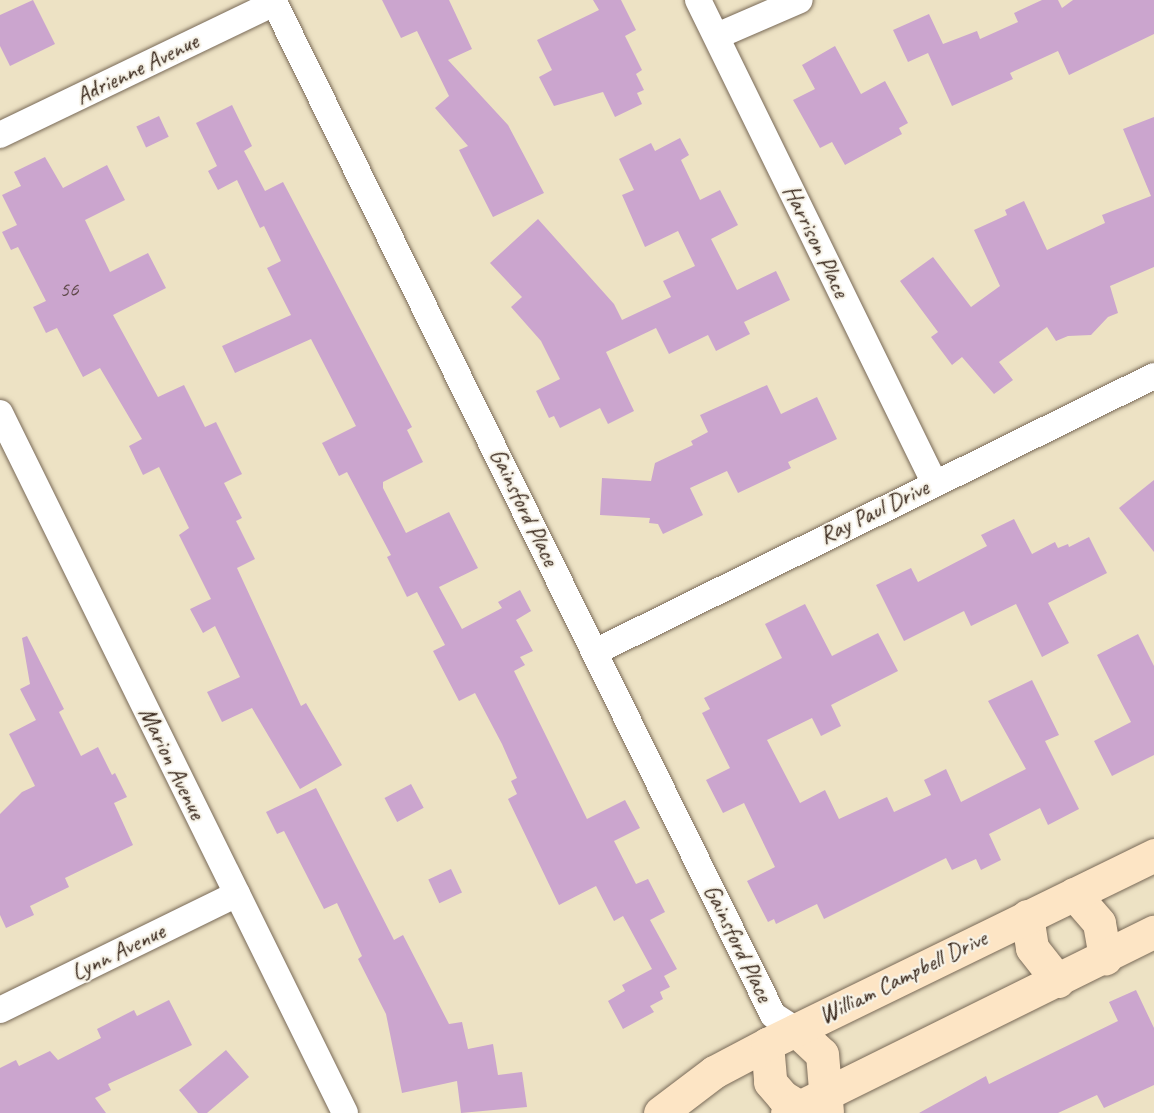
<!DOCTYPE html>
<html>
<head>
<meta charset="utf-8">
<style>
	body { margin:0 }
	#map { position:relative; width:1154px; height:1113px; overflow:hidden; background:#ede2c4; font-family:Caveat,sans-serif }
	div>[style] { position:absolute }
	.building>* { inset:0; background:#cba5ce; transform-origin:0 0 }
	.roads { filter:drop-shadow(0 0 2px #796a58) drop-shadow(0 0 2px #796a58) }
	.street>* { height:26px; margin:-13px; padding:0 13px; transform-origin:13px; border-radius:13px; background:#fff }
	.secondary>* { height:33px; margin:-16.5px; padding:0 16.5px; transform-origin:16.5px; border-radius:16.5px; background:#fde5c5 }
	span { translate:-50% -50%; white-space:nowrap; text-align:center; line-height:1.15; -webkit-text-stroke:4.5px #f7f3e8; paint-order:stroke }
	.number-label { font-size:21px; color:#5f494a }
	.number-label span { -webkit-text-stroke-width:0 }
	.street-label { font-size:24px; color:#3b2a1e }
</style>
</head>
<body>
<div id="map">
	<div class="building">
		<i style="clip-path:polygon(33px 0,55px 44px,10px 66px,0 46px,0 15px)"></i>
		<i style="clip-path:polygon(382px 0,449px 0,472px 49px,448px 60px,508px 125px,544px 193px,493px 217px,459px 150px,468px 146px,435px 108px,449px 96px,417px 31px,401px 38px)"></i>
		<i style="clip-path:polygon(593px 0,621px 0,636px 30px,625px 36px,642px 70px,636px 74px,644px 90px,637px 93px,642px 104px,615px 117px,603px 92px,554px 106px,539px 77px,552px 70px,537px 40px,599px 10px)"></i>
		<i style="clip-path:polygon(1042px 0,1058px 0,1062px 8px,1073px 0,1154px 0,1154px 34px,1069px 75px,1058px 51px,1010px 73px,1013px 79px,952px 106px,928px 53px,908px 62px,893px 30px,929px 14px,943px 44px,977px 31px,980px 39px,1018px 22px,1014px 13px)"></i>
		<i style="clip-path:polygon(835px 46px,861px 94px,885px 81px,908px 123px,899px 128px,902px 134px,845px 165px,832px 142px,820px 148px,793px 100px,815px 89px,802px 65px)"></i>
		<i style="clip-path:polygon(232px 105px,252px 146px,244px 151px,265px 191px,283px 182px,412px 427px,407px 430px,423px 462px,383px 482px,383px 488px,406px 533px,449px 512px,478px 568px,439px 587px,462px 629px,502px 608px,498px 602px,520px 590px,531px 611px,516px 620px,533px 651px,520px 657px,525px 665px,514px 671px,587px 819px,625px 800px,640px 828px,614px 841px,636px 884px,648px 879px,665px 912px,650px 920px,677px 969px,664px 976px,670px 987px,660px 992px,663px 999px,650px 1006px,654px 1012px,623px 1029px,608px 1001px,625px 991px,622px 985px,652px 969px,623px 916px,614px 921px,596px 886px,559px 905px,508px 799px,517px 794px,511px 781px,517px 778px,502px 744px,475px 693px,459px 701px,433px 651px,445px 645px,417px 592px,407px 597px,387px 557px,391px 555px,347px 472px,339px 476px,322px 443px,356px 426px,311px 339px,235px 373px,222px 346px,291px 315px,267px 268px,281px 261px,264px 226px,260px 228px,237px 180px,218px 190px,208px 171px,217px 166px,196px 123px)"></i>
		<i style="left:159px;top:116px;width:23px;height:25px;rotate:65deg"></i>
		<i style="clip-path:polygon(1154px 117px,1154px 267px,1110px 286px,1118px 313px,1108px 317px,1091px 335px,1068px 336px,1056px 341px,1047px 327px,999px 362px,1013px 380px,994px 394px,962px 357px,952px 365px,931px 337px,938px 332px,900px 281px,933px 257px,971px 307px,1000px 286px,974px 230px,1007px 215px,1005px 210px,1024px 201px,1047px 250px,1105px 223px,1102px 215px,1151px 196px,1123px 129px)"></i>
		<i style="clip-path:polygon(680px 138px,689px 155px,681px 160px,700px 200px,720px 190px,738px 225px,711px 239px,737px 290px,776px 271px,790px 300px,744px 322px,750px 334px,716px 351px,708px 335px,669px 354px,656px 328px,606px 352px,634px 411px,608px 424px,600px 408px,560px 428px,554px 416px,549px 418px,536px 391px,560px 379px,541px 341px,511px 307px,522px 297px,490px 263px,538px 219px,614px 304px,622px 320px,671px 297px,663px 281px,695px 266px,678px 231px,645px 247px,622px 195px,634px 190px,619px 159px,651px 143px,655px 151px)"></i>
		<i style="clip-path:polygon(45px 157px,63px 188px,107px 165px,125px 200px,85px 220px,110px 272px,148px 253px,166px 288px,113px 315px,158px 397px,184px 385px,205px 427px,216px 422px,242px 474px,224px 483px,242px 518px,236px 521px,255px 559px,237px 568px,301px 706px,306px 703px,342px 765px,300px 789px,252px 708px,222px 722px,207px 692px,240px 677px,215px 626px,203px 633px,190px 609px,211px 599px,179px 535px,189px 528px,159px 467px,143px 475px,129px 446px,142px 439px,100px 368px,83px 377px,57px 328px,46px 333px,33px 307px,46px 301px,18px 247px,11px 250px,2px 232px,17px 225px,2px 195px,21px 186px,14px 172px)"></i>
		<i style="clip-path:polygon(767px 385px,781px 414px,817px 397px,837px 439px,788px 462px,791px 468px,738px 493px,727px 471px,690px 488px,703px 515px,663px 534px,658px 524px,649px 523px,650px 518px,600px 515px,602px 478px,651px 481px,655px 463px,693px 445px,691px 441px,708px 432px,700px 415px)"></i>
		<i style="clip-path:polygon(1154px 480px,1154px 552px,1119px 508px)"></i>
		<i style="clip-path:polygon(1014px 519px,1032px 554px,1055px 542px,1058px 548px,1068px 544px,1069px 547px,1089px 537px,1107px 573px,1048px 603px,1069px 643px,1042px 657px,1016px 604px,971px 626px,964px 611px,904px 641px,876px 585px,911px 568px,918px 582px,987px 546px,981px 535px)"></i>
		<i style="clip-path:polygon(805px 604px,832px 656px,878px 633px,898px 671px,831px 705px,841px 726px,821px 736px,812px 718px,767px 740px,800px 803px,825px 790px,839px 819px,887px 797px,894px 812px,931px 795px,924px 780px,946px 769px,961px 802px,1026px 769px,988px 701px,1032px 680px,1059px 735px,1045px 741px,1079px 809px,1048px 825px,1040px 808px,989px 834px,1001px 860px,981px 870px,976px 859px,952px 870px,946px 858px,824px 919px,817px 904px,776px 924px,774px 919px,768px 922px,747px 881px,775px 867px,744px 803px,723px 813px,706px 780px,730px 768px,702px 713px,710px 709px,704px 698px,782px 658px,765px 624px)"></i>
		<i style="clip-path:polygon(1138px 634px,1154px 666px,1154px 755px,1112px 776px,1094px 741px,1131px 722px,1097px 655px)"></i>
		<i style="clip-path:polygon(27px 636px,64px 709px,59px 712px,81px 756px,98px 747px,112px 775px,115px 773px,127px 797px,114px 803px,133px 845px,65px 878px,69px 887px,30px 906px,34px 915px,6px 928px,0 915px,0 814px,22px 792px,35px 786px,9px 734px,36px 720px,20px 689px,30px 684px,22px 638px)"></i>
		<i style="left:411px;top:784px;width:27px;height:30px;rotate:62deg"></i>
		<i style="clip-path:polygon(316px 788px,394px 940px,403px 935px,449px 1024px,462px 1022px,468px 1049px,493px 1044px,498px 1075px,522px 1072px,527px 1107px,461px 1113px,457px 1081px,402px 1093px,386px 1014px,358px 959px,362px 956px,337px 903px,324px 909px,284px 831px,277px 834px,266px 812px)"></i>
		<i style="left:451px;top:869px;width:26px;height:25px;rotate:65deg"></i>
		<i style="clip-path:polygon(1136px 990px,1154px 1028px,1154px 1085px,1104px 1108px,1097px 1095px,1058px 1113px,919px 1113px,986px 1076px,989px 1084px,1118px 1021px,1109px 1002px)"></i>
		<i style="clip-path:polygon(169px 1000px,192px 1045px,108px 1084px,111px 1090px,95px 1098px,106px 1113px,0 1113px,0 1068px,16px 1060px,19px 1066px,50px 1051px,58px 1060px,101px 1038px,97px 1029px,134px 1010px,137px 1016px)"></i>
		<i style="clip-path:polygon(226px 1050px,249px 1077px,207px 1113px,198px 1113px,179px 1090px)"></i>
	</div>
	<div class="roads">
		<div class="street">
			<i style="left:273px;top:0;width:1131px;rotate:63.77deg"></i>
			<i style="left:773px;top:1015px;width:27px;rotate:33deg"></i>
			<i style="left:698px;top:0;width:537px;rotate:63.91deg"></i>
			<i style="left:717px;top:36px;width:90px;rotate:-23.4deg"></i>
			<i style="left:0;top:135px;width:304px;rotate:-25.7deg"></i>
			<i style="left:0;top:413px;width:780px;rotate:63.76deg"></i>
			<i style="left:595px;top:652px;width:623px;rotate:-26.28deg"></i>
			<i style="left:0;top:1010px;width:264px;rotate:-26.1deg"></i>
		</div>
		<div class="secondary">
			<i style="left:1074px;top:894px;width:38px;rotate:49deg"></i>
			<i style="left:1099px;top:923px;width:36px;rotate:80deg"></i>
			<i style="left:1027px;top:916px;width:32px;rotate:81deg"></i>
			<i style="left:1032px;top:948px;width:42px;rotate:51.8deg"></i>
			<i style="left:796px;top:1030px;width:35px;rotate:43deg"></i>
			<i style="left:822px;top:1054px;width:58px;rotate:85.1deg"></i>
			<i style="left:767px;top:1044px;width:38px;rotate:85deg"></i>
			<i style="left:770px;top:1082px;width:20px;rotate:49deg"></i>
			<i style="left:783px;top:1097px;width:31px;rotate:31deg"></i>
			<i style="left:660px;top:1113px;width:68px;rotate:-37.2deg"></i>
			<i style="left:714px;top:1072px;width:60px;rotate:-27.8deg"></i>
			<i style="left:767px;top:1044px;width:431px;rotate:-26deg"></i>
			<i style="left:787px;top:1113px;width:409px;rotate:-26.3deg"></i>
		</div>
	</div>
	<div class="number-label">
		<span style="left:69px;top:289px">56</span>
	</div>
	<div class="street-label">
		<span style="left:137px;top:69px;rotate:-26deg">Adrienne Avenue</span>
		<span style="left:816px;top:241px;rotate:64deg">Harrison Place</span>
		<span style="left:524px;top:507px;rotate:64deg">Gainsford Place</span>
		<span style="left:874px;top:512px;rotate:-26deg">Ray Paul Drive</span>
		<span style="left:172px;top:763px;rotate:64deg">Marion Avenue</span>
		<span style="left:738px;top:943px;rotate:64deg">Gainsford Place</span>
		<span style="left:118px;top:952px;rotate:-26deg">Lynn Avenue</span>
		<span style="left:903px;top:977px;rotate:-26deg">William Campbell Drive</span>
	</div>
</div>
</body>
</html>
